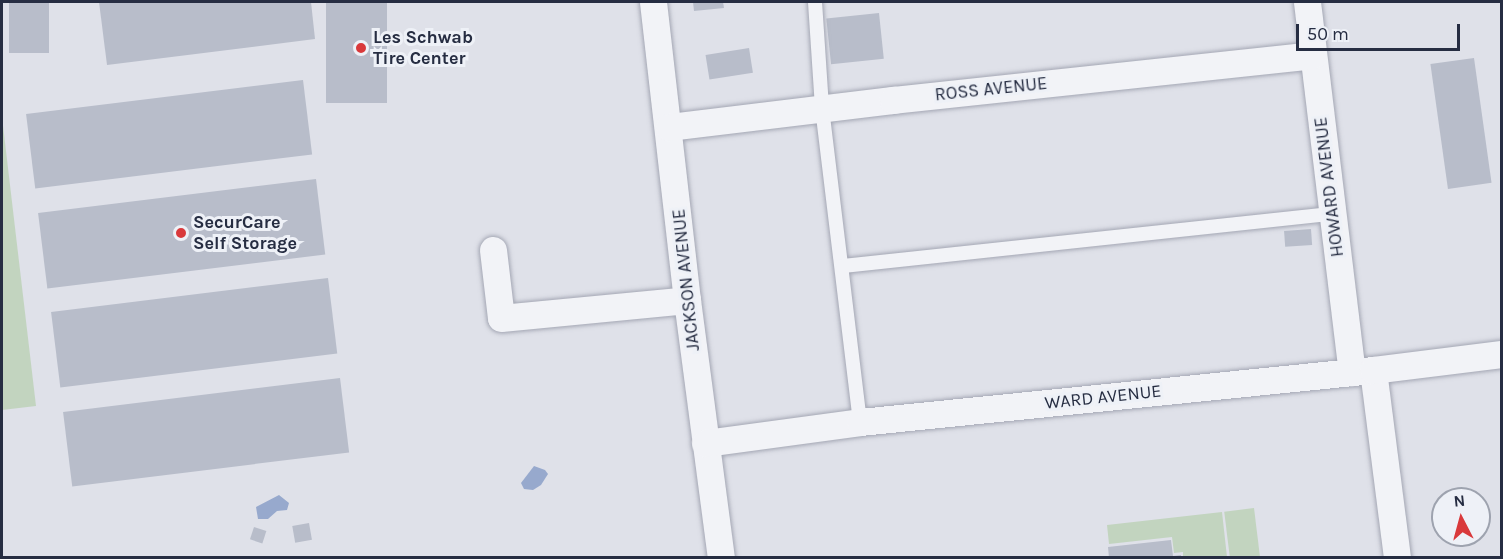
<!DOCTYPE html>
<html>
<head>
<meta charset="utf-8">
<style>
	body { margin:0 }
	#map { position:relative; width:1503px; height:559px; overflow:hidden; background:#dfe1e9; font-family:Karla,sans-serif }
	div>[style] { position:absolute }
	.green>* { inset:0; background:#c2d4bf; transform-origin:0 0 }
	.water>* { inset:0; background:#97a9cd }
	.building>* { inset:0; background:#b8bdca; transform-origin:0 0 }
	.roads { filter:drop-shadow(0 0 2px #a4a7b4) drop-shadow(0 0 2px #a4a7b4) }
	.lane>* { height:14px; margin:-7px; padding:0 7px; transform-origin:7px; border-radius:7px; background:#f2f3f7 }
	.street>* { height:27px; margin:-13.5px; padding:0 13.5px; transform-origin:13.5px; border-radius:13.5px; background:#f2f3f7 }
	.dots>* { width:16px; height:16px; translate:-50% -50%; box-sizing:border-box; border:3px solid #eef1f7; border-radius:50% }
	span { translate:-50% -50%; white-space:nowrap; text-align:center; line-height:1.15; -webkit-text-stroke:6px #eef1f7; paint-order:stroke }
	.poi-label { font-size:18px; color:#262d42; font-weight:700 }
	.left { translate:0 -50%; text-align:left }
	.street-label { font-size:18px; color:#262d42 }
	.frame { position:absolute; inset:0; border:3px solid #262d42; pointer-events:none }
	.north { position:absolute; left:1431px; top:487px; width:60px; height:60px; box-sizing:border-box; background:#eef1f7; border:2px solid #9ea3af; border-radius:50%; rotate:354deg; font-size:16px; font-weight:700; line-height:24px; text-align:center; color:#262d42 }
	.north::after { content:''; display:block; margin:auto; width:21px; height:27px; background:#d9393b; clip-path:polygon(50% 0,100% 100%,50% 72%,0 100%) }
	.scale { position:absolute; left:1296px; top:24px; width:164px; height:27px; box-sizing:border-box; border:3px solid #262d42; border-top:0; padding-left:8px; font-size:18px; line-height:21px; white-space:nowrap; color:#262d42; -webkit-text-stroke:4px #eef1f7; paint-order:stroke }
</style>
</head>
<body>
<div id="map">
	<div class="green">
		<i style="clip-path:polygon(2px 117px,36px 406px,2px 410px)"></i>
		<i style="left:1254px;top:508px;width:49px;height:30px;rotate:83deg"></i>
		<i style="clip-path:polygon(1222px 512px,1227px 557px,1183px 557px,1183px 552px,1174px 553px,1172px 537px,1109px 544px,1107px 525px)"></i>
	</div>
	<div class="water">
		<i style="clip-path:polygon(534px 466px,545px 470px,548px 474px,541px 485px,533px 490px,524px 489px,521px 483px)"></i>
		<i style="clip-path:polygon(279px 495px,289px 503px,287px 510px,277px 511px,268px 519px,258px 519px,256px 507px)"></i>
	</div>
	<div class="building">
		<i style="left:9px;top:2px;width:40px;height:51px"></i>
		<i style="clip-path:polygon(99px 2px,311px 2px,315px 39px,107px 65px)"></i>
		<i style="left:326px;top:2px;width:61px;height:101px"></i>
		<i style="clip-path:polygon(693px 2px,723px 2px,724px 8px,694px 11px)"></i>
		<i style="left:879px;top:13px;width:46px;height:53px;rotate:84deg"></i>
		<i style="left:749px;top:48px;width:25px;height:44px;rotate:81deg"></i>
		<i style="left:1474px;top:58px;width:126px;height:44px;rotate:82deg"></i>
		<i style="left:303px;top:80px;width:75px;height:279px;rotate:83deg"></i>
		<i style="left:316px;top:179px;width:76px;height:280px;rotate:83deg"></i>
		<i style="left:1311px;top:229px;width:16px;height:27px;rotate:86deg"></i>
		<i style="left:328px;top:278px;width:76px;height:279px;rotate:83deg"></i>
		<i style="left:340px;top:378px;width:75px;height:279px;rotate:83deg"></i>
		<i style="left:309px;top:523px;width:17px;height:17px;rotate:80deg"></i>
		<i style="left:254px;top:527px;width:13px;height:13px;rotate:18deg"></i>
		<i style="clip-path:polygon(1171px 540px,1173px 556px,1181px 555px,1181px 558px,1109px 558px,1108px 547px)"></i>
	</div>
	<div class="roads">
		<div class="lane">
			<i style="left:815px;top:2px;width:106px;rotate:86.2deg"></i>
			<i style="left:822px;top:108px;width:316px;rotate:83.1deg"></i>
			<i style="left:843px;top:266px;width:493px;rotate:-6.1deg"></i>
		</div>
		<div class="street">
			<i style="left:653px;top:2px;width:300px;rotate:83.5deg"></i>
			<i style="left:687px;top:300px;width:260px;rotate:82.5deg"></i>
			<i style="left:1307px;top:2px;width:373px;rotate:83.1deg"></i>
			<i style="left:669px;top:127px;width:226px;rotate:-6.9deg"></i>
			<i style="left:893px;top:100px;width:422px;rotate:-6.1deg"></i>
			<i style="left:493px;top:250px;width:68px;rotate:83.3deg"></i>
			<i style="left:501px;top:318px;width:187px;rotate:-5.5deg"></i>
			<i style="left:1373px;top:370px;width:190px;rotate:82.7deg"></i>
			<i style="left:705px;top:443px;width:156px;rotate:-7.7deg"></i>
			<i style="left:860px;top:422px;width:516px;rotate:-5.79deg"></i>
			<i style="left:1373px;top:370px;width:130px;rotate:-7.1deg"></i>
		</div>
	</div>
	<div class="dots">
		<i style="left:361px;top:48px;background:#d9393b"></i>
		<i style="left:181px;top:233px;background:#d9393b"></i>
	</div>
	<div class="poi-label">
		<span class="left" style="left:373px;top:48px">Les Schwab<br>Tire Center</span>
		<span class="left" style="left:193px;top:233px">SecurCare<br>Self Storage</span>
	</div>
	<div class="street-label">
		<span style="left:991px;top:89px;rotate:-6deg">ROSS AVENUE</span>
		<span style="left:1329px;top:187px;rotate:-97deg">HOWARD AVENUE</span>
		<span style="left:686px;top:280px;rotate:-96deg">JACKSON AVENUE</span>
		<span style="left:1103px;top:397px;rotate:-6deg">WARD AVENUE</span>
	</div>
	<div class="frame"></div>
	<div class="north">N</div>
	<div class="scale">50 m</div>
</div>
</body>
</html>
